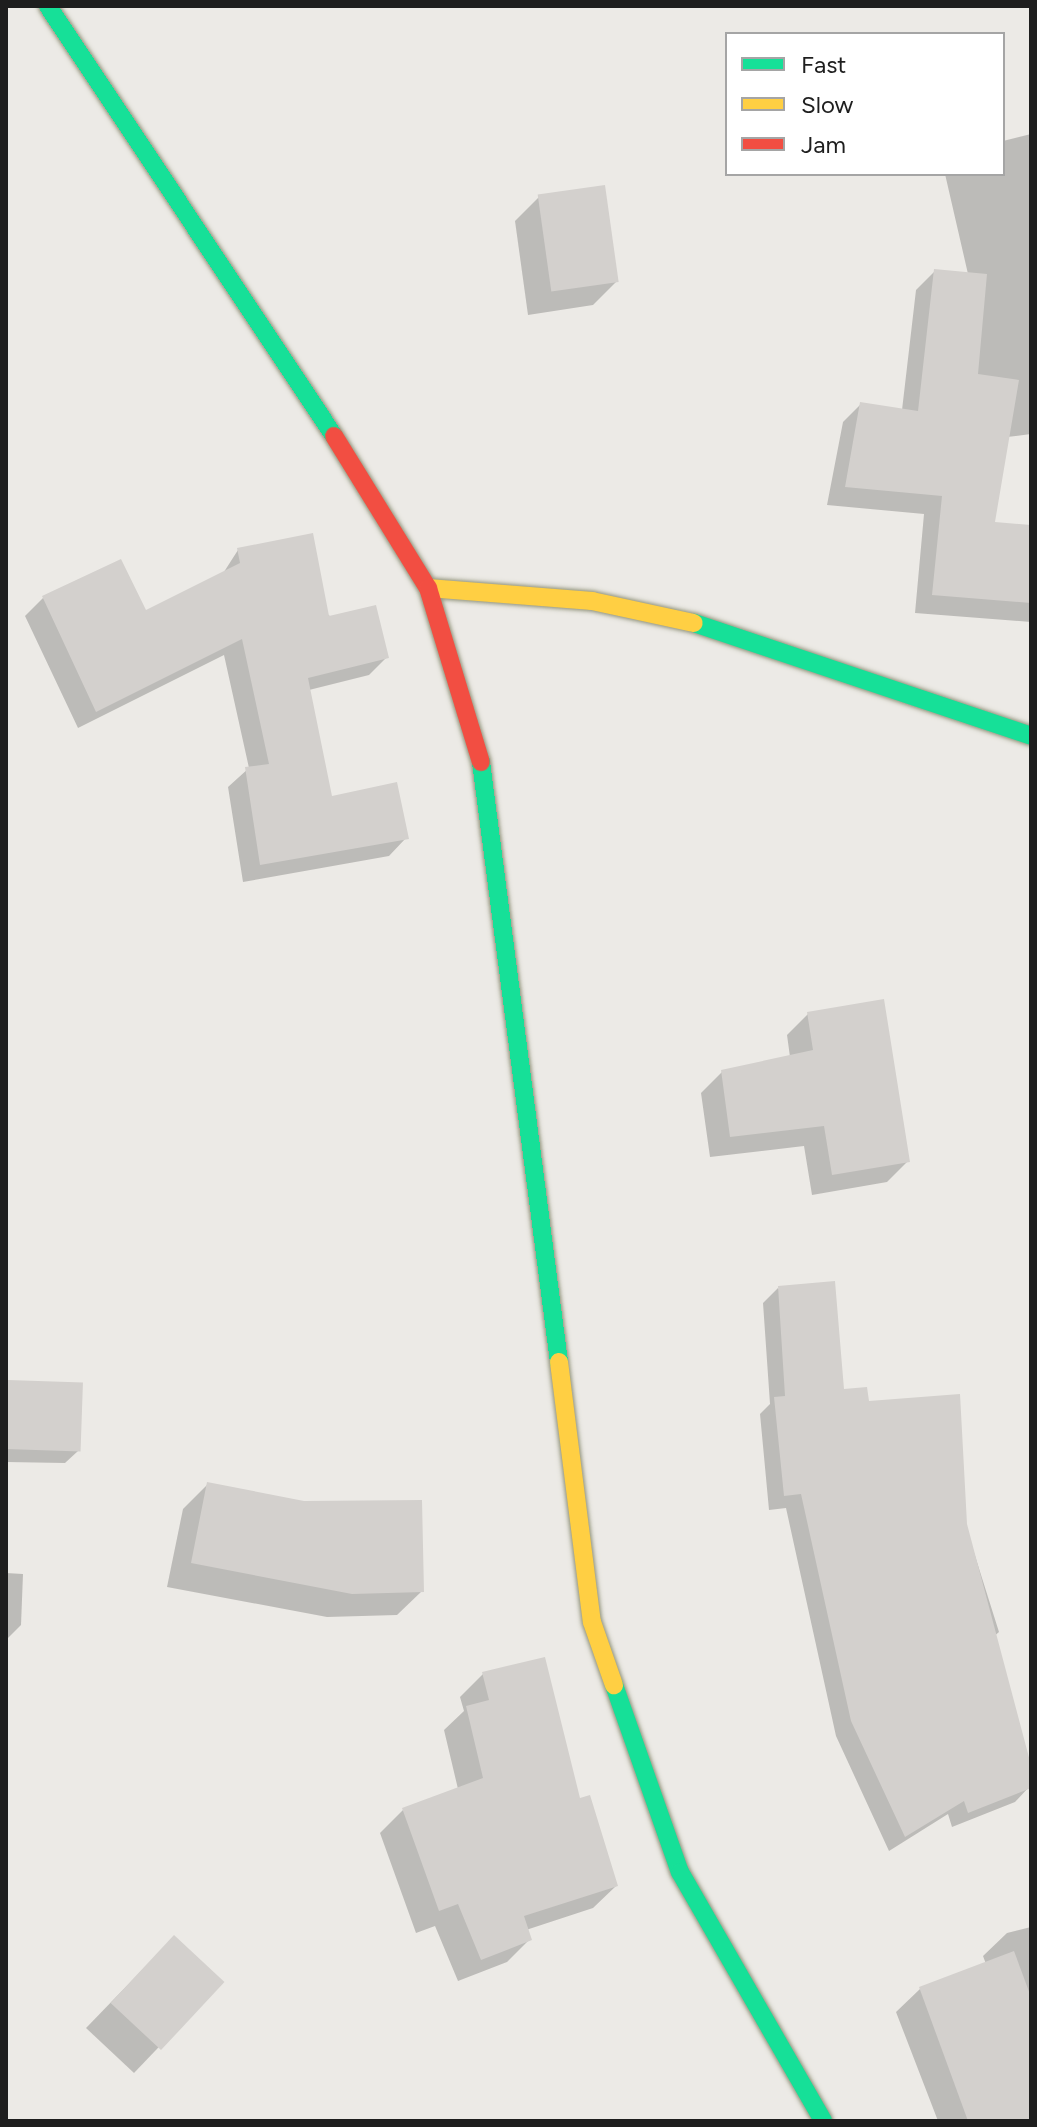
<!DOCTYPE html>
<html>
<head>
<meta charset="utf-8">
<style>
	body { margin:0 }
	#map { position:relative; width:1037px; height:2127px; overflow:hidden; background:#eceae6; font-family:Figtree,sans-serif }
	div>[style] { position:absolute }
	.shadow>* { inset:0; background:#0003 }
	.building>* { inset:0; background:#d3d0cd; transform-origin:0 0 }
	.roads { filter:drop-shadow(0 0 2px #94967e) drop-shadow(0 0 2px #94967e) }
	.fast>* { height:18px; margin:-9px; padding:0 9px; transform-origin:9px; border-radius:9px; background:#16e098 }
	.slow>* { height:18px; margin:-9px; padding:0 9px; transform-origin:9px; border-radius:9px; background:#ffcf43 }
	.jam>* { height:18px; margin:-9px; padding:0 9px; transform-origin:9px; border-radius:9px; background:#f24e42 }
	span { translate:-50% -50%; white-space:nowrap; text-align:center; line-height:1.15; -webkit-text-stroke:6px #fff; paint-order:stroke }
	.frame { position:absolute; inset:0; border:8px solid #1e1e1e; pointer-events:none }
	.legend { position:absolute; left:725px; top:32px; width:280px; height:144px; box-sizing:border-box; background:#fff; border:2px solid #a5a5a5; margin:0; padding:10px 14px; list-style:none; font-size:24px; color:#1e1e1e }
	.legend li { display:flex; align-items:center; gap:16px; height:40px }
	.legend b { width:40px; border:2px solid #a5a5a5 }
</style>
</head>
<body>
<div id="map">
	<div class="shadow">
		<i style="clip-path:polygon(1031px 134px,1031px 434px,1007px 437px,992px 524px,1031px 527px,1031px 622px,915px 613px,924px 514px,827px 505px,843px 422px,861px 404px,902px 410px,916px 290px,934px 272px,968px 274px,945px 174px,1003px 174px,1003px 141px)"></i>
		<i style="clip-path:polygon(539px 197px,617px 281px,593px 305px,528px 315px,515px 221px)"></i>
		<i style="clip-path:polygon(238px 550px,387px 657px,369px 675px,309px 690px,330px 799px,406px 838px,389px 856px,243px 882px,228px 787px,249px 768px,224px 655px,78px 728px,25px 616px,43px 598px,145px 613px,222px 575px)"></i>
		<i style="clip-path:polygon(808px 1014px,908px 1161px,887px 1182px,812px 1195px,804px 1146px,710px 1157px,701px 1093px,722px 1072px,790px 1057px,787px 1035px)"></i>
		<i style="clip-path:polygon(778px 1288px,842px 1392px,867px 1403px,965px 1524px,999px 1632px,992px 1638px,1030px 1786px,1015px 1802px,952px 1827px,948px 1814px,889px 1851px,836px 1736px,786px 1508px,769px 1510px,760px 1414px,770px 1404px,763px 1303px)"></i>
		<i style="clip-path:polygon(9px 1382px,78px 1451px,65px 1463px,6px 1462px)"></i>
		<i style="clip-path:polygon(208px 1484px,422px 1591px,397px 1615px,327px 1617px,167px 1587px,183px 1509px)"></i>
		<i style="clip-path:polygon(6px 1573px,23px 1574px,21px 1625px,8px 1638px)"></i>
		<i style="clip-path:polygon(483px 1674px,578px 1800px,616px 1886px,593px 1908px,526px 1930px,530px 1939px,507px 1962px,458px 1981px,435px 1926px,416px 1933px,380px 1833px,403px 1810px,458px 1789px,444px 1730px,464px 1711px,460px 1697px)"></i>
		<i style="clip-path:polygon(1031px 1927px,1031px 2121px,938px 2121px,896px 2012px,920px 1989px,986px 1964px,983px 1956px,1007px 1933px)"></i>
		<i style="clip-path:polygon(150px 1962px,221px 1982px,134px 2073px,86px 2028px)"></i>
	</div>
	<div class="building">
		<i style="left:605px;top:185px;width:98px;height:68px;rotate:82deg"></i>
		<i style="clip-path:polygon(934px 269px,987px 274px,978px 374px,1019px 380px,995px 522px,1031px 525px,1031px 603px,932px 595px,942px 496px,845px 487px,860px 402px,918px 411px)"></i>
		<i style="clip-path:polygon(313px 533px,329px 616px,376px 605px,389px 658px,308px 678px,332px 796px,397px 782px,409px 839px,260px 865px,245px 767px,269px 764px,242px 639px,96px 712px,42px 596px,121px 559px,146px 610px,240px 563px,237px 548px)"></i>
		<i style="clip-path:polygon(884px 999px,910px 1162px,832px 1175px,824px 1126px,730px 1137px,721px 1070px,813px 1050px,807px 1012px)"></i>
		<i style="clip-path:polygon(835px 1281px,844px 1389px,867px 1387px,869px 1401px,960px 1394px,967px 1524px,1031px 1765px,1031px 1788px,968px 1813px,964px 1801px,905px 1837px,851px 1721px,801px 1494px,784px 1496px,774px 1397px,785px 1396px,778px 1286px)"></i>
		<i style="left:8px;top:1380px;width:75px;height:69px;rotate:2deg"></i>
		<i style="clip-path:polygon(207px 1482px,304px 1501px,422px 1500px,424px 1592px,352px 1594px,191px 1563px)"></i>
		<i style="clip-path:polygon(545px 1657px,580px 1798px,590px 1795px,618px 1886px,524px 1916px,532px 1940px,481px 1960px,458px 1904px,439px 1911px,402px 1808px,483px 1778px,466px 1706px,489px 1700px,482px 1672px)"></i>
		<i style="left:174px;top:1935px;width:69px;height:93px;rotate:43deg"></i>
		<i style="clip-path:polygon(1014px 1951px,1031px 1997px,1031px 2121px,968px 2121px,919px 1987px)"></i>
	</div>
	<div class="roads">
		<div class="fast">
			<i style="left:48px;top:6px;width:516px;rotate:56.37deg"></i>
			<i style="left:694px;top:623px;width:355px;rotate:18.5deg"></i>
			<i style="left:481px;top:762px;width:605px;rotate:82.59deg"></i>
			<i style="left:614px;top:1685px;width:198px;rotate:70.6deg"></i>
			<i style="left:680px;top:1872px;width:287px;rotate:60.1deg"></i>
		</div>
		<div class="slow">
			<i style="left:428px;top:588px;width:165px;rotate:4.5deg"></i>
			<i style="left:592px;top:601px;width:104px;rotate:12.2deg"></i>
			<i style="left:559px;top:1362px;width:262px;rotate:82.8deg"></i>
			<i style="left:592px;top:1622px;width:67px;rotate:70.8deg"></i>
		</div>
		<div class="jam">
			<i style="left:334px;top:436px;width:179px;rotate:58.3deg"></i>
			<i style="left:428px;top:588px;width:182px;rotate:73.1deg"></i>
		</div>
	</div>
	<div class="frame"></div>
	<ul class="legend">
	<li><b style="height:10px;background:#16e098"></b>Fast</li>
	<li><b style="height:10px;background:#ffcf43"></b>Slow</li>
	<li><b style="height:10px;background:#f24e42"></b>Jam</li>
	</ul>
</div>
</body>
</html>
